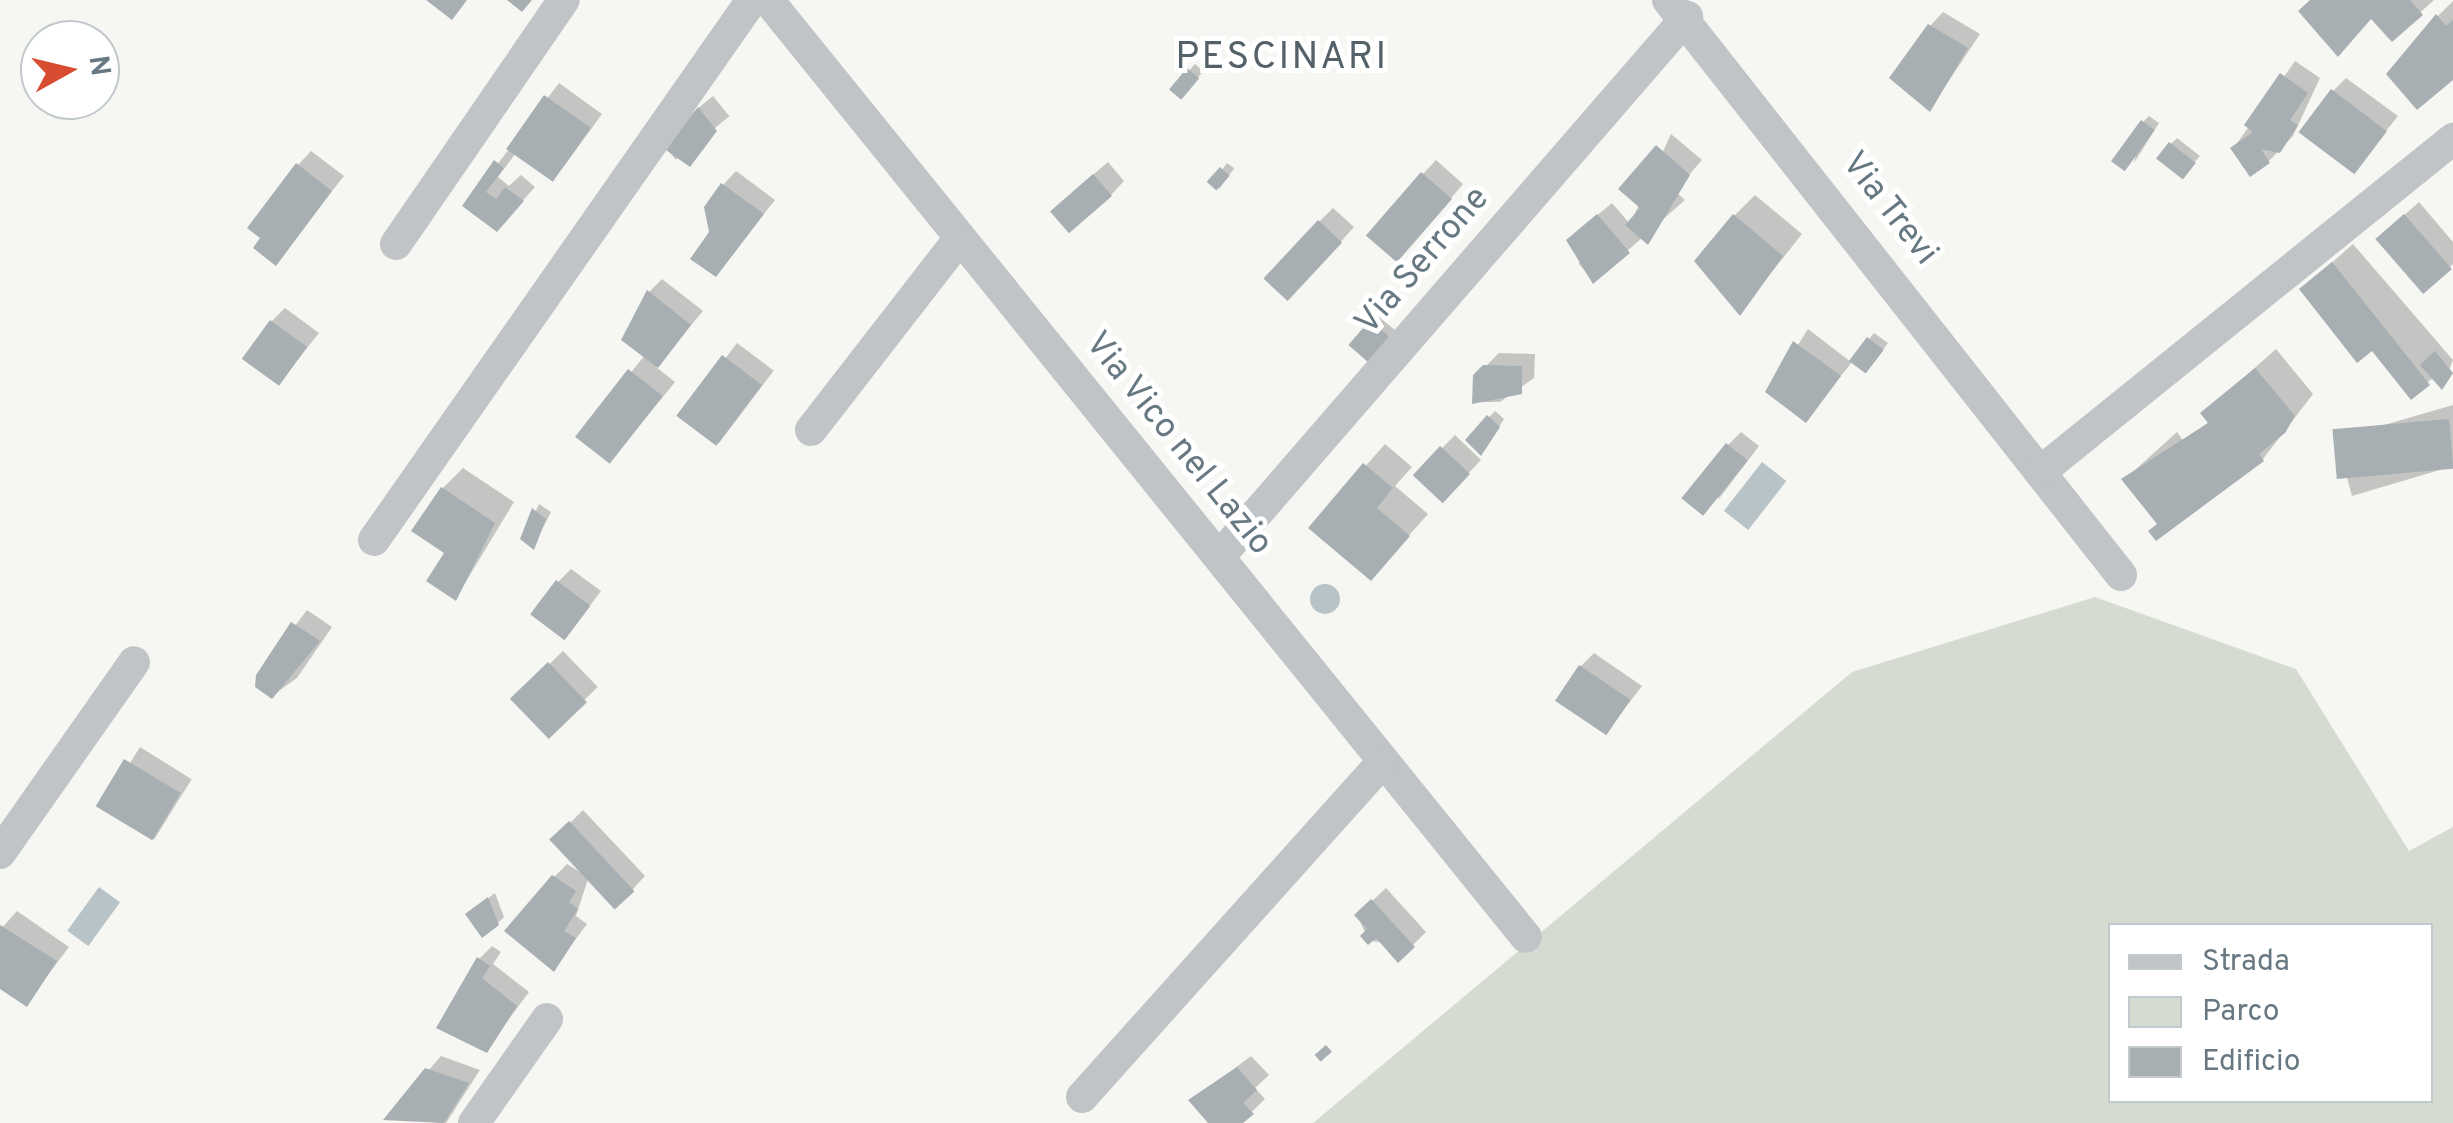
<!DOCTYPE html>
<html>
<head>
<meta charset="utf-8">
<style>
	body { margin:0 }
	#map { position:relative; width:2453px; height:1123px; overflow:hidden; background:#f6f6f3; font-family:Overpass,sans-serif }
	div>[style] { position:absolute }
	.green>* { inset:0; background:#d6dbd2 }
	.water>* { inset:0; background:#b7c3c6; transform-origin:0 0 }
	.round { border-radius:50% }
	.shadow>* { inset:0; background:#0003; transform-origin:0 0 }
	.building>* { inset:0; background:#a7afb3; transform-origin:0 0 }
	.street>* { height:32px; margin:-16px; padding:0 16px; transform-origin:16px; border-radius:16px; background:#c0c4c7 }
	span { translate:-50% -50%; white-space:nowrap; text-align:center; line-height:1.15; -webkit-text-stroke:10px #fff; paint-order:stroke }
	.street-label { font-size:35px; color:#677882 }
	.neighbourhood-label { font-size:38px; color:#546168; letter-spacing:2.5px }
	.legend { position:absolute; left:2108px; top:923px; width:325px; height:180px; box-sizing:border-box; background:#fff; border:2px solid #c2c9cd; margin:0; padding:12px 18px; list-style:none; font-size:30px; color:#677882 }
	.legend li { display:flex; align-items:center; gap:20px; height:50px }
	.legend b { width:50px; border:2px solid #c2c9cd }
	.north { position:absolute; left:20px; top:20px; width:100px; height:100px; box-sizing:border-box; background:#fff; border:2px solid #c2c9cd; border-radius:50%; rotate:82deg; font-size:28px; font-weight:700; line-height:40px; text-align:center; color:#677882 }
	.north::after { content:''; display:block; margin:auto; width:35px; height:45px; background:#d84c31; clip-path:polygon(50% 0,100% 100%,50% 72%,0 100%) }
</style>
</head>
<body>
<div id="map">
	<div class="green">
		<i style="clip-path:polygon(evenodd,2095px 597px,2296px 669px,2409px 851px,2453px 827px,2453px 1123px,1313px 1123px,1852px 672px,2095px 597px,2110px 926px,2430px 926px,2430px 1100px,2110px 1100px,2110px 926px)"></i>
	</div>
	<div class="water">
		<i style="left:1762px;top:462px;width:31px;height:62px;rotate:38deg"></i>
		<i class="round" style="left:1310px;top:584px;width:30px;height:30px"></i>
		<i style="left:99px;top:887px;width:26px;height:54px;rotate:36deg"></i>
	</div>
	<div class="shadow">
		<i style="clip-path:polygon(2312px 0,2434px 0,2392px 38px,2373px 17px)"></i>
		<i style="clip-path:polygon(2453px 1px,2453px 76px,2389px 74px,2438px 16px)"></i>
		<i style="clip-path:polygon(1943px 12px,1980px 34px,1930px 109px,1930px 26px)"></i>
		<i style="clip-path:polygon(2295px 61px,2320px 78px,2293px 136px,2269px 161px,2233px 149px)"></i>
		<i style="left:1195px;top:64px;width:11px;height:33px;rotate:41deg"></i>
		<i style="clip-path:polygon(2346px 78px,2398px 116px,2354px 171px,2333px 91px)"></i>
		<i style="clip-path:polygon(559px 83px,602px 114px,565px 165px,552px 179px,516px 153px,498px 177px,509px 186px,521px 175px,535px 187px,510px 215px,466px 206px)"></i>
		<i style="left:713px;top:96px;width:26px;height:69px;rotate:51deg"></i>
		<i style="clip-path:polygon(2149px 116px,2159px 123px,2134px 163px,2143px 122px)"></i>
		<i style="clip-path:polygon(1671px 134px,1702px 160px,1675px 191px,1685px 200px,1593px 281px,1579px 264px,1583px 227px,1612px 203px,1630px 224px)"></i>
		<i style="clip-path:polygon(2177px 138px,2200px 156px,2188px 170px,2171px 144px)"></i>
		<i style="clip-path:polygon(311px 151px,344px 176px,276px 262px,298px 165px)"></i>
		<i style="clip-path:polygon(1436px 160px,1463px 184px,1411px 246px,1423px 174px)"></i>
		<i style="clip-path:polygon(1108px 162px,1124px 181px,1111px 195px,1066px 198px)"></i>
		<i style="left:1227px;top:163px;width:9px;height:25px;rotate:36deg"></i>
		<i style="clip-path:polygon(736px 171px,775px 200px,716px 274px,712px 233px,723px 185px)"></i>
		<i style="clip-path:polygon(1755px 195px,1802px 234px,1740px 312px,1735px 215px)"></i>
		<i style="clip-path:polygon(2419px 202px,2453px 242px,2453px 264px,2423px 290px,2392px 226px)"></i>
		<i style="clip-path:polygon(1333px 208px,1354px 227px,1302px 285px,1319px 222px)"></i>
		<i style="clip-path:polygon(2353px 244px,2453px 360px,2442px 387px,2434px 377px,2412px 396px,2372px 348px,2302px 289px)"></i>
		<i style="clip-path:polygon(662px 279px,703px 311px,656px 367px,675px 382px,611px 461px,580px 436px,645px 355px,649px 292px)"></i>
		<i style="clip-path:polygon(285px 308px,319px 333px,279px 383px,272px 321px)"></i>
		<i style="clip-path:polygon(1378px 316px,1395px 330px,1375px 353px,1372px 321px)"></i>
		<i style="clip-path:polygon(1808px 329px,1851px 362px,1874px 333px,1888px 343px,1872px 365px,1853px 361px,1806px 419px,1769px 391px)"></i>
		<i style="left:737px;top:343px;width:46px;height:91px;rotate:37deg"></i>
		<i style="clip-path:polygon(2276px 349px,2313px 394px,2263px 459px,2156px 538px,2160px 523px,2124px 480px,2177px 432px,2184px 442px,2210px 421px,2204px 413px)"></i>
		<i style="clip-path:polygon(1499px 353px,1535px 354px,1534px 378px,1500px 402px,1475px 402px,1476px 376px)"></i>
		<i style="clip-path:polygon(2453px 405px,2453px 466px,2352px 496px,2340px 452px,2360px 432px)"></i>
		<i style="clip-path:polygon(1495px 411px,1504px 419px,1487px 446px,1468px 439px)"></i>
		<i style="clip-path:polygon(1741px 432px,1759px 446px,1718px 500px,1728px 445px)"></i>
		<i style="clip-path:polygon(1455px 435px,1481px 460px,1443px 500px,1442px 448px)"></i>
		<i style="clip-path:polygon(1385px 444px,1412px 467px,1395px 486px,1428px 514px,1371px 578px,1312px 527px)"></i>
		<i style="clip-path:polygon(463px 468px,514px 502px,456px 598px,443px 488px)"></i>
		<i style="clip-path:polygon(539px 504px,551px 512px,533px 547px,523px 539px)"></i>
		<i style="clip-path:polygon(571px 569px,601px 591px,577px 623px,558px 582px)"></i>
		<i style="clip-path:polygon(307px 610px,332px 627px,297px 678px,272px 696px,258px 675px)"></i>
		<i style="left:563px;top:651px;width:50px;height:69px;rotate:46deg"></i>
		<i style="clip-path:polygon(1594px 653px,1642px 686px,1606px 733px,1580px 667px)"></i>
		<i style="left:140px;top:747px;width:61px;height:71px;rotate:32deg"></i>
		<i style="clip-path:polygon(583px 810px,645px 876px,632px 890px,589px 876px,576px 916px,587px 924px,554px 968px,554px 877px,567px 864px,585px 875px,570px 823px)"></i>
		<i style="clip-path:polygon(1386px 888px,1426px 932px,1413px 945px,1369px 941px,1357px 915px)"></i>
		<i style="clip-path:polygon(495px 893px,504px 917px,498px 923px,474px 909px)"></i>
		<i style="clip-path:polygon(17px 911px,69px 947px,26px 1004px,0 986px,0 930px)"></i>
		<i style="clip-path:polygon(492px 946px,501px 952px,493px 964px,529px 992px,486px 1050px,479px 959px)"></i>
		<i style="clip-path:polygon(441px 1056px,480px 1070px,446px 1123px,386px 1119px)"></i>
		<i style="clip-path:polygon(1251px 1056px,1269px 1075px,1255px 1088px,1265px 1099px,1240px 1123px,1211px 1123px,1191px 1101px)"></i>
	</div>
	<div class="building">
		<i style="clip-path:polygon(426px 0,467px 0,452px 20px)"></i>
		<i style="clip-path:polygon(507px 0,532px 0,522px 12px)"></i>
		<i style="clip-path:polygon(2310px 0,2410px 0,2423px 15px,2392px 42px,2371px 19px,2338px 57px,2298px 11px)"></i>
		<i style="clip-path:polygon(2436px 14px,2446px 26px,2453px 20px,2453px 80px,2417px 110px,2386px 74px)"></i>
		<i style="clip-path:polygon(1928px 24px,1968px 48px,1930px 112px,1889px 78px)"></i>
		<i style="left:1187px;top:68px;width:16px;height:28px;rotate:40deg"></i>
		<i style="clip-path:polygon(2280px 73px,2308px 93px,2290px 120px,2298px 125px,2280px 153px,2261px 149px,2270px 163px,2250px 177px,2230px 148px,2253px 132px,2244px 125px)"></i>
		<i style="left:2331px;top:89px;width:70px;height:54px;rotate:37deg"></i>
		<i style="left:544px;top:95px;width:57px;height:66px;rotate:35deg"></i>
		<i style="clip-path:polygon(698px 107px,717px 131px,690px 167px,666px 150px)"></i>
		<i style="left:2141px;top:120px;width:17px;height:51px;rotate:36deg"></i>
		<i style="left:2169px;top:142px;width:34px;height:21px;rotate:38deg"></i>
		<i style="clip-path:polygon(1656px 145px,1690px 175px,1648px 245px,1625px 225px,1640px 208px,1618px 189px)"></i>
		<i style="clip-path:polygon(494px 160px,504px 168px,486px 192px,496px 199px,505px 187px,524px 201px,497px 232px,462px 206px)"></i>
		<i style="clip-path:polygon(296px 163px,332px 191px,276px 266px,253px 248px,260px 238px,247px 228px)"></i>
		<i style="left:1220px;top:167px;width:13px;height:20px;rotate:42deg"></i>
		<i style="left:1421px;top:172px;width:41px;height:84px;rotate:41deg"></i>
		<i style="left:1093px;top:174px;width:29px;height:57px;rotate:49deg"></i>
		<i style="clip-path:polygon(721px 183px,764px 214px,716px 277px,690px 259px,709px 232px,704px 207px)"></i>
		<i style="clip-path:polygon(1597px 214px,1630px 253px,1593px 284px,1566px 240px)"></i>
		<i style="clip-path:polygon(1733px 214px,1783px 256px,1740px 316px,1694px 261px)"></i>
		<i style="left:2404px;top:214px;width:73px;height:38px;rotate:49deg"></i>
		<i style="left:1318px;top:220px;width:33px;height:80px;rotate:43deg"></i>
		<i style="clip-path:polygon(2332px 262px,2430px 385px,2411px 400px,2372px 351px,2357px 363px,2299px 289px)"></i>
		<i style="clip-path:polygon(647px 290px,691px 325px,658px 368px,621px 340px)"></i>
		<i style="left:270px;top:320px;width:46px;height:48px;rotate:36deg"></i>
		<i style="left:1370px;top:320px;width:28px;height:33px;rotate:41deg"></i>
		<i style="left:1867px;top:337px;width:21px;height:30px;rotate:37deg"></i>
		<i style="clip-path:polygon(1793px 341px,1841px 376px,1806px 423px,1765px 392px)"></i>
		<i style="clip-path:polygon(2435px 351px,2453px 373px,2442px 390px,2420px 365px)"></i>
		<i style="left:722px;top:355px;width:50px;height:76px;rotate:37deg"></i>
		<i style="clip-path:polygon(1483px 365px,1522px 366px,1522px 394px,1472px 404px,1473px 375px)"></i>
		<i style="clip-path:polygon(2255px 368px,2295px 416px,2285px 433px,2259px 454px,2264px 461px,2156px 541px,2148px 531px,2157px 524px,2121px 479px,2208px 423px,2200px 413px)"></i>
		<i style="left:628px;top:369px;width:44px;height:86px;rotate:38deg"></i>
		<i style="clip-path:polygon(1487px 415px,1500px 427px,1481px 456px,1465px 440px)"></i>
		<i style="left:2449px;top:419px;width:50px;height:117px;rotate:85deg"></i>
		<i style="left:1726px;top:443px;width:28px;height:71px;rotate:39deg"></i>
		<i style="left:1440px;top:446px;width:41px;height:40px;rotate:43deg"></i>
		<i style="clip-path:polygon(1363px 463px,1393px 488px,1377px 508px,1410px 536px,1371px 581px,1308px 528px)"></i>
		<i style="clip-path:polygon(441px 487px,495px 523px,456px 601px,426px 581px,444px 553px,411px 531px)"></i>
		<i style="clip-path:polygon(532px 508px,546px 519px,534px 550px,520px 539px)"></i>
		<i style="left:556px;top:580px;width:43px;height:43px;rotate:37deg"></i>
		<i style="clip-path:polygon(291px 622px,320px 641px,272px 699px,255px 687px,256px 675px)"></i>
		<i style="left:548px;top:662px;width:56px;height:53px;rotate:46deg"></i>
		<i style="left:1579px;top:665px;width:62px;height:43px;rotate:34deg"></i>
		<i style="left:124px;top:759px;width:66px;height:55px;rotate:31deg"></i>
		<i style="left:569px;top:821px;width:96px;height:27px;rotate:47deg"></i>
		<i style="clip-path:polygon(552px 875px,576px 891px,569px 902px,578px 909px,564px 931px,576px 938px,554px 972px,504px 931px)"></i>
		<i style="clip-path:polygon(488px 897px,499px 925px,482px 938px,465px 914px)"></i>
		<i style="clip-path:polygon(1371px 899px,1415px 947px,1398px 963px,1376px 938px,1368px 945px,1360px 936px,1367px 929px,1354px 915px)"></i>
		<i style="clip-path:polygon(0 925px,57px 961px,27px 1007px,0 989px)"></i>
		<i style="clip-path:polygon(477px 957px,490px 966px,482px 978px,517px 1006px,487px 1053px,436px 1028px)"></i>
		<i style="left:1326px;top:1045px;width:9px;height:15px;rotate:49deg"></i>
		<i style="clip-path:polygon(1237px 1067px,1257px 1090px,1243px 1103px,1254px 1114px,1243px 1123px,1208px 1123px,1188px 1100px)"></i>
		<i style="clip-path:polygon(425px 1068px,469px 1083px,444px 1123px,383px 1120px)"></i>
	</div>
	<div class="street">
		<i style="left:768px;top:0;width:1205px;rotate:51.03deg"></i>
		<i style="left:1668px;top:0;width:732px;rotate:51.77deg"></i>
		<i style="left:396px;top:244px;width:296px;rotate:-55.5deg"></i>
		<i style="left:811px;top:430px;width:243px;rotate:-52.2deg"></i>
		<i style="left:2040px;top:472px;width:531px;rotate:-38.88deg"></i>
		<i style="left:374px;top:540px;width:659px;rotate:-55.01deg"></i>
		<i style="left:1219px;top:557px;width:715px;rotate:-49.09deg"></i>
		<i style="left:0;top:853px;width:233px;rotate:-54.9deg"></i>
		<i style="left:1082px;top:1097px;width:451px;rotate:-48.1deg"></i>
		<i style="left:474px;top:1123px;width:127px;rotate:-54.9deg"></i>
	</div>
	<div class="street-label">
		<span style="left:1889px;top:209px;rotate:52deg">Via Trevi</span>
		<span style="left:1423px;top:261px;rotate:-49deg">Via Serrone</span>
		<span style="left:1178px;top:444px;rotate:51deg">Via Vico nel Lazio</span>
	</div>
	<div class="neighbourhood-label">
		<span style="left:1282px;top:59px">PESCINARI</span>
	</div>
	<ul class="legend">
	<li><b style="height:12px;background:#c0c4c7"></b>Strada</li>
	<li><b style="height:28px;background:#d6dbd2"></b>Parco</li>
	<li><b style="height:28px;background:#a7afb3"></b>Edificio</li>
	</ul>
	<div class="north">N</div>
</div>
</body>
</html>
